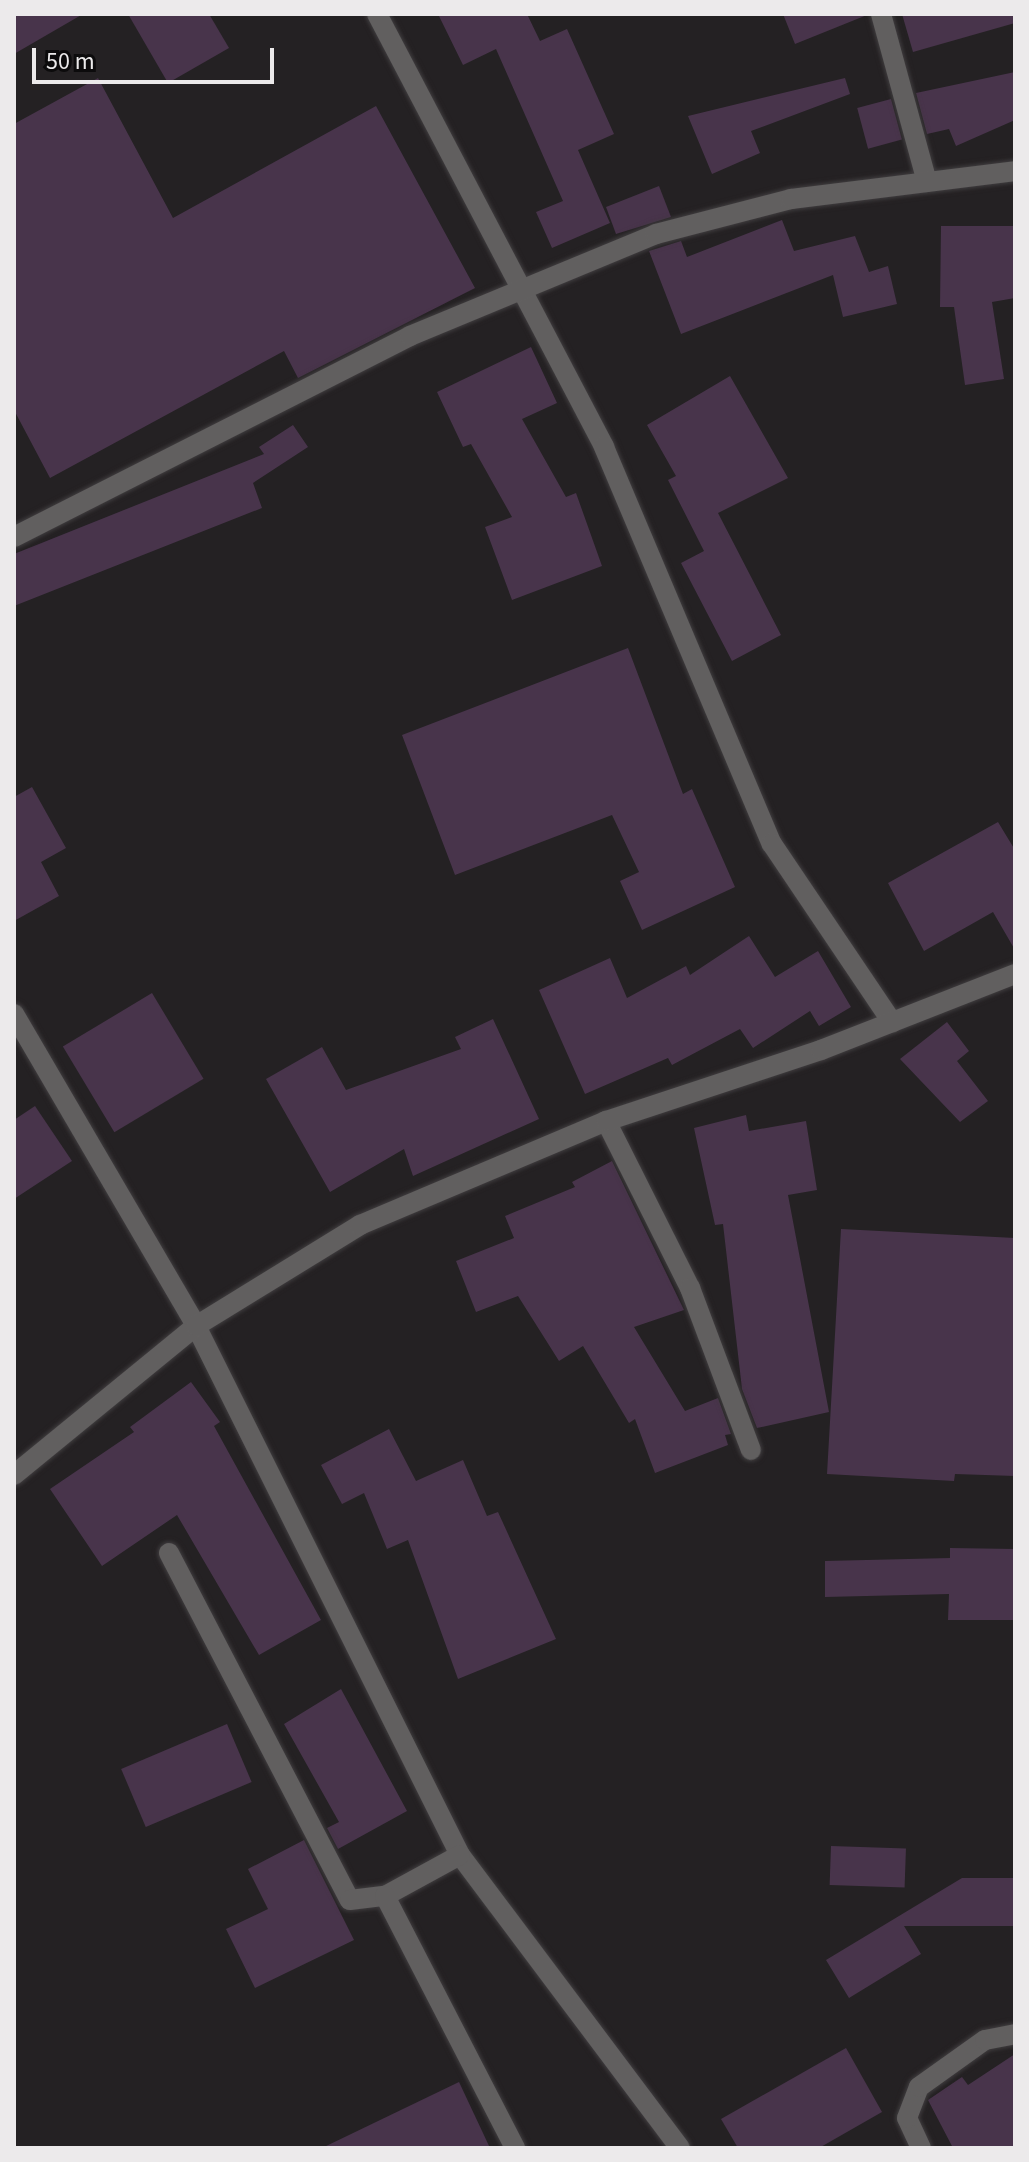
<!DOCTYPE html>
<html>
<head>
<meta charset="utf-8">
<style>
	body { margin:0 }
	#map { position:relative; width:1029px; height:2162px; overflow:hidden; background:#242123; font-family:"Source Sans 3",sans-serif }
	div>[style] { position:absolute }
	.building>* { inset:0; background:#48344b; transform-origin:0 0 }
	.roads { filter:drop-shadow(0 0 2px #403d3f) drop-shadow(0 0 2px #403d3f) }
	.minor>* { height:20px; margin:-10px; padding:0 10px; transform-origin:10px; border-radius:10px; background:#615f5f }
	span { translate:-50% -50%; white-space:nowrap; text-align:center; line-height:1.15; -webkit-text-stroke:7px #0c0b0c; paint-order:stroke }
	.frame { position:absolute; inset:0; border:16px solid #eceaeb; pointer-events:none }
	.scale { position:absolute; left:32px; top:48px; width:242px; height:36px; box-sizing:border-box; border:4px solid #eceaeb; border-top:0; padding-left:10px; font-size:24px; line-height:28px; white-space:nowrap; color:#eceaeb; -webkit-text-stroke:6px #0c0b0c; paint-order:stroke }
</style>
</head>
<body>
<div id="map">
	<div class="building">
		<i style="clip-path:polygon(14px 14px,83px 14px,14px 54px)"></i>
		<i style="clip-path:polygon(128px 14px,209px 14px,229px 48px,168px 83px)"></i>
		<i style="clip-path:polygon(438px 14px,527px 14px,540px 41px,567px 29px,614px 134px,578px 150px,610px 223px,552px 248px,536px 212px,563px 201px,496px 49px,463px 65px)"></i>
		<i style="clip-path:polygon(783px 14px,867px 14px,867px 15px,795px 44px)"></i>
		<i style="clip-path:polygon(902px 14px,1015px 14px,1015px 23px,913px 52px)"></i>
		<i style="clip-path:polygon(1015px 72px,1015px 120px,956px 146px,949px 129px,927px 134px,916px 93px)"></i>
		<i style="clip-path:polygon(98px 78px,173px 218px,376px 106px,475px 288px,298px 378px,284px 351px,50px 478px,14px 410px,14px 124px)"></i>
		<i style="clip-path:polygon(845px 78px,850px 94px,751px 131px,760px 153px,712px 174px,688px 116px)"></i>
		<i style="left:891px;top:99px;width:42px;height:35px;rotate:75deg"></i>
		<i style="clip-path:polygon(659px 186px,671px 217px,616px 234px,606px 207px)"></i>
		<i style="clip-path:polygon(782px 220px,794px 251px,855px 236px,869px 272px,888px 266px,897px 304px,843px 317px,833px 275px,681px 334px,649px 251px,681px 241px,687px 257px)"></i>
		<i style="clip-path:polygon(941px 226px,1015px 226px,1015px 298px,992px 302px,1004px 379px,965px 385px,954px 307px,940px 307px)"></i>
		<i style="clip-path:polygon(531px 347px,557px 403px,522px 419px,566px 497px,576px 493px,602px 566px,512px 600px,485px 527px,512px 517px,471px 444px,463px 447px,437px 392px)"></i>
		<i style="clip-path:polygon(730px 376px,788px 478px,718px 513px,781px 635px,732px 661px,681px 563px,704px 551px,668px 480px,676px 476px,647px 425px)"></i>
		<i style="clip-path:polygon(293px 425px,308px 447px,253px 483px,262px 508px,14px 606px,14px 554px,264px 454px,259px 447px)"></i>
		<i style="clip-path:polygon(628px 648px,683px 794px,692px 789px,735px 887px,642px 930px,620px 881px,639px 872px,612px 815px,455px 875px,402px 735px)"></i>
		<i style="clip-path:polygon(32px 787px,66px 848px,41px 862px,59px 896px,14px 921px,14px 797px)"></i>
		<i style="clip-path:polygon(998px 822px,1015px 850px,1015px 950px,993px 912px,924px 951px,888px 883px)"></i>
		<i style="clip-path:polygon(749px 936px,775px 977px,818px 951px,851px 1007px,819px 1026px,810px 1011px,753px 1048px,740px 1029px,672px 1065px,668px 1058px,585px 1094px,539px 990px,610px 958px,627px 998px,686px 966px,690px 975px)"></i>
		<i style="left:152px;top:993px;width:100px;height:104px;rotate:59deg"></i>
		<i style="clip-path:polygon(493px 1019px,539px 1119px,413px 1176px,404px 1149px,330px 1192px,266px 1079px,322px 1047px,346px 1090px,461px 1049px,455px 1037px)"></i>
		<i style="clip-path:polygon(947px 1022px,969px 1051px,957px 1061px,988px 1101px,960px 1122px,900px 1059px)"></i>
		<i style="clip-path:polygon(35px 1106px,72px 1161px,14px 1199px,14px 1120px)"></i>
		<i style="clip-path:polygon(746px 1115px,749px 1131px,806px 1121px,817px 1190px,788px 1195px,829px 1412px,757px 1428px,742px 1389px,723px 1224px,715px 1225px,694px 1128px)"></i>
		<i style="clip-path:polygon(612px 1161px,684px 1310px,634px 1327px,685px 1411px,718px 1398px,731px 1434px,725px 1435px,728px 1445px,655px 1473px,635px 1419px,629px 1423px,583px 1346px,559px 1361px,518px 1296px,476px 1312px,456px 1261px,514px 1238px,505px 1216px,575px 1187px,572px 1182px)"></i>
		<i style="clip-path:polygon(841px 1229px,1015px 1238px,1015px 1476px,955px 1474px,954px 1481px,827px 1474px)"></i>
		<i style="clip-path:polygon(191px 1382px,220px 1422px,214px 1426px,321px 1620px,259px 1655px,177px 1515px,102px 1566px,50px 1489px,134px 1432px,130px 1427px)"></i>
		<i style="clip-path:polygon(389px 1429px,416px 1481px,463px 1460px,487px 1516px,498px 1512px,556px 1639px,458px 1679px,408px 1540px,387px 1549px,364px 1493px,342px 1504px,321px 1465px)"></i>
		<i style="clip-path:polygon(950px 1548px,1015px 1549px,1015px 1620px,948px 1620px,949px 1594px,825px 1597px,825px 1561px,950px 1558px)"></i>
		<i style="clip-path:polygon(341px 1689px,407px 1811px,338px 1849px,327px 1828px,339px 1822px,284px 1724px)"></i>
		<i style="left:227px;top:1724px;width:63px;height:115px;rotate:67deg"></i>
		<i style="clip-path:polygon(304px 1840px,354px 1940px,255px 1988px,226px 1929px,268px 1909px,248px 1869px)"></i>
		<i style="left:831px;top:1846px;width:75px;height:39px;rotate:2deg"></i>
		<i style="clip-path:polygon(962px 1878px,1015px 1878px,1015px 1926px,904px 1926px,921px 1954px,849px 1998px,826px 1960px)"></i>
		<i style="clip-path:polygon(846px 2048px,882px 2112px,819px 2148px,738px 2148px,721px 2119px)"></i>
		<i style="clip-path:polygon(1015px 2054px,1015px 2148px,953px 2148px,928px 2100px,962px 2077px,968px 2085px)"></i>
		<i style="clip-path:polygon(459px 2082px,490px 2148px,322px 2148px)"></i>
	</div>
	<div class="roads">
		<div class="minor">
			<i style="left:377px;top:14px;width:489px;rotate:62.3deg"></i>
			<i style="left:604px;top:447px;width:431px;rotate:67.1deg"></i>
			<i style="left:772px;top:844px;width:215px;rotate:56deg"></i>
			<i style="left:881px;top:14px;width:174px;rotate:74.7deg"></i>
			<i style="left:14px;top:537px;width:444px;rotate:-26.9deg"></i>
			<i style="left:410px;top:336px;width:266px;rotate:-22.5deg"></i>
			<i style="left:656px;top:234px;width:139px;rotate:-14.5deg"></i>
			<i style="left:791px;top:199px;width:226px;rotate:-7.1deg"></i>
			<i style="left:14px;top:1014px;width:361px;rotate:59.7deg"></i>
			<i style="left:196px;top:1326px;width:591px;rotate:63.48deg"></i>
			<i style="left:460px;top:1855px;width:366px;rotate:53.1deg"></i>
			<i style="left:606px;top:1121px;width:187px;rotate:63.3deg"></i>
			<i style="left:690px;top:1288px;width:173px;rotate:69.4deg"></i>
			<i style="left:14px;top:1475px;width:235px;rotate:-39.3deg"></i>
			<i style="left:196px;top:1326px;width:193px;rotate:-31.6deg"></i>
			<i style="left:360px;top:1225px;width:267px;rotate:-22.9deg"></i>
			<i style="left:606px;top:1121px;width:226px;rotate:-18.3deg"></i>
			<i style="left:821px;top:1050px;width:208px;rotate:-21.4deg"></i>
			<i style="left:169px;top:1553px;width:391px;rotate:62.5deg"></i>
			<i style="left:350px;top:1900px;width:35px;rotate:-7deg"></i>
			<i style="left:385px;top:1896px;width:85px;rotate:-28.7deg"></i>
			<i style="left:385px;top:1896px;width:284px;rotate:62.7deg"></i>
			<i style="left:921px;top:2148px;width:33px;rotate:-115deg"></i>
			<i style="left:907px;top:2118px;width:33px;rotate:-69deg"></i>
			<i style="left:919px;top:2087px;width:81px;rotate:-35.5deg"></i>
			<i style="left:985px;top:2040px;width:31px;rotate:-11deg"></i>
		</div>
	</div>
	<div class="frame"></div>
	<div class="scale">50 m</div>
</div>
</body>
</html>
